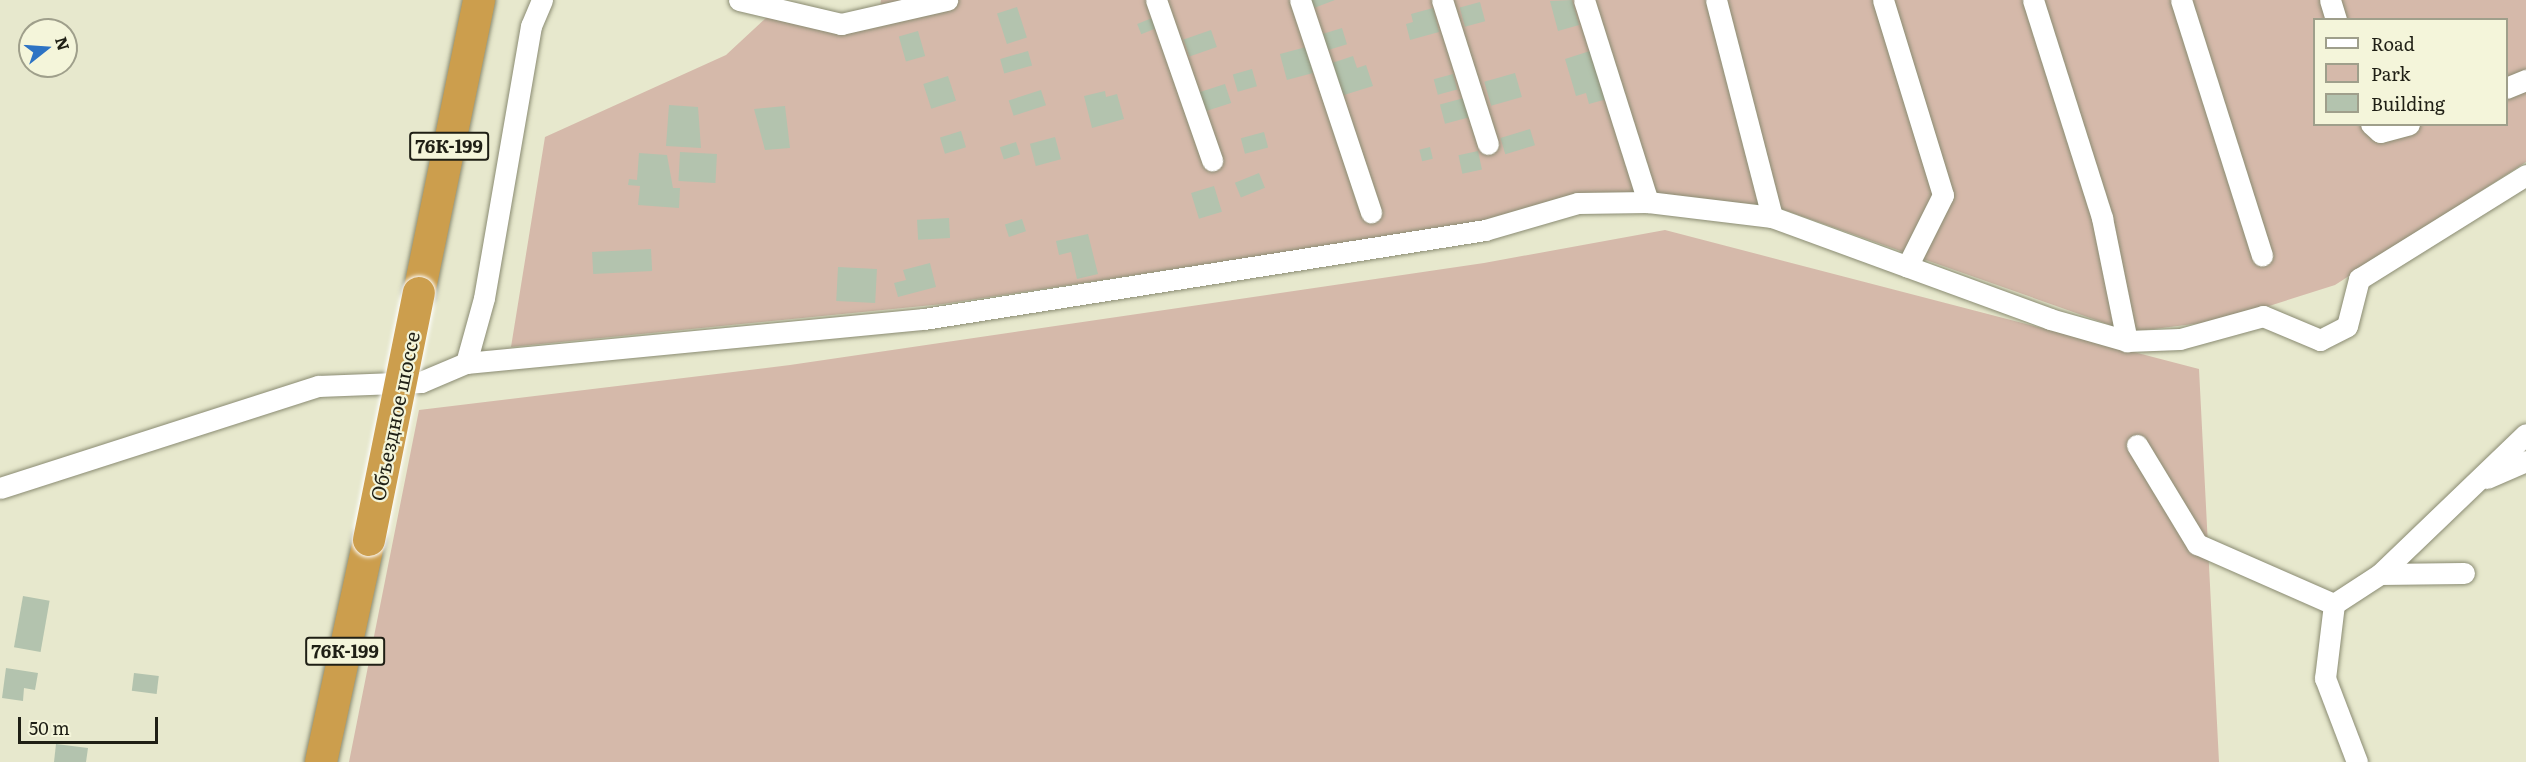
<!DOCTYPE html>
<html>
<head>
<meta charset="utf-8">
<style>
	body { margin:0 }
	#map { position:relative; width:2526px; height:762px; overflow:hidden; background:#e7e8cd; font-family:Literata,serif }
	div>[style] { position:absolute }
	.green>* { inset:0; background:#d5b9aa }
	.building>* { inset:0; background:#b3c3ae; transform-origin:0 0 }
	.roads { filter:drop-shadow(0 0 2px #8a8b72) drop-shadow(0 0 2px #8a8b72) }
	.minor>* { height:21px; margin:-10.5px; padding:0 10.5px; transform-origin:10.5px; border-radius:10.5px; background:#fff }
	.highway>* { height:32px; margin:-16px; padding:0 16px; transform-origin:16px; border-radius:16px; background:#cc9e4d }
	.bridges { filter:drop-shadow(0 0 2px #fff) drop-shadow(0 0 2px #fff) }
	.highway-bridge>* { height:32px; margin:-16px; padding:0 16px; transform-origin:16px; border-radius:16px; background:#cc9e4d }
	span { translate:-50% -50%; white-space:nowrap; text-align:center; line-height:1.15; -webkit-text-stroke:4.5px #f4f5da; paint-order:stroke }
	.shield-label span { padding:2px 4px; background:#f4f5da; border:2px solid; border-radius:4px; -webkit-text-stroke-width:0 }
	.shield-label { font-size:18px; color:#1f1f15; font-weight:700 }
	.street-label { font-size:20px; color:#1f1f15 }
	.legend { position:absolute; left:2313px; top:18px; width:195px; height:108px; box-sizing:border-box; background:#f4f5da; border:2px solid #9f9f8b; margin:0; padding:8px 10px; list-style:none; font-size:18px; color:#1f1f15 }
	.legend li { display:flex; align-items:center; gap:12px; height:30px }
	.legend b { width:30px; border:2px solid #9f9f8b }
	.north { position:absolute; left:18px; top:18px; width:60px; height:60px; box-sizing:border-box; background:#f4f5da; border:2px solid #9f9f8b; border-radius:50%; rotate:73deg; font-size:16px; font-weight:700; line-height:24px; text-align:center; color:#1f1f15 }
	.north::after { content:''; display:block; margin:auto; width:21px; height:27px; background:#2d73c4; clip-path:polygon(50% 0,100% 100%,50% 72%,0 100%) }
	.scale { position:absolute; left:18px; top:717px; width:140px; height:27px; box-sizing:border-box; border:3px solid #1f1f15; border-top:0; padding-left:8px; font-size:18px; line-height:21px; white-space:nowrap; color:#1f1f15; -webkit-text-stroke:4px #f4f5da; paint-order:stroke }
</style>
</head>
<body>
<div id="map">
	<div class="green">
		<i style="clip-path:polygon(evenodd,881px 0,2526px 0,2526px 162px,2335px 285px,2225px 320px,2130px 332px,1773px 206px,1686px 198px,1486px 222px,943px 304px,511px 347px,545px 137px,726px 55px,767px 17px,879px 15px,881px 0,2314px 20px,2506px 20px,2506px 124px,2314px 124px,2314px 20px)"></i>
		<i style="clip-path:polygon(1665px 230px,2199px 369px,2219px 762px,349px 762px,419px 410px,790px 365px,1484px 263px)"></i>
	</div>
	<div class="building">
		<i style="clip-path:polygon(1311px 0,1335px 0,1314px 8px)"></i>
		<i style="clip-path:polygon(1572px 0,1579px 25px,1558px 31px,1550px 1px)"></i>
		<i style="left:1480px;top:2px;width:20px;height:21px;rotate:75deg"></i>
		<i style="left:1017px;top:7px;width:32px;height:21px;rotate:72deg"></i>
		<i style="clip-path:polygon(1433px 8px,1439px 32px,1410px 40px,1406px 24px,1413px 22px,1411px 14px)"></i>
		<i style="left:1152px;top:18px;width:11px;height:16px;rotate:68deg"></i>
		<i style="left:1342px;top:28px;width:17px;height:22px;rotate:73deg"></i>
		<i style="left:1211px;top:30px;width:18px;height:29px;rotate:71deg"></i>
		<i style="left:918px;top:31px;width:26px;height:20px;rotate:74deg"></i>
		<i style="left:1306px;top:47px;width:27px;height:27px;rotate:75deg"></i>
		<i style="clip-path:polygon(1593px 50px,1607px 99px,1589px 104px,1586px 93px,1576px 96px,1565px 59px)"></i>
		<i style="left:1028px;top:51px;width:15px;height:29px;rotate:74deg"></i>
		<i style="clip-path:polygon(1353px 56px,1357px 68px,1366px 65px,1373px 86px,1344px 95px,1329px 64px)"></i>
		<i style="left:1252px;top:69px;width:18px;height:20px;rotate:74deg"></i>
		<i style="left:1515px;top:73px;width:25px;height:32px;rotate:74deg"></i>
		<i style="left:1453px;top:74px;width:16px;height:20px;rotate:75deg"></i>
		<i style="left:948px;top:76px;width:26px;height:26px;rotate:72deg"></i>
		<i style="left:1225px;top:84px;width:20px;height:27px;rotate:72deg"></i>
		<i style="left:1041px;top:90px;width:16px;height:34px;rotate:72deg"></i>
		<i style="clip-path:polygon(1105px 91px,1106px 97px,1117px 94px,1124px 119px,1092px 128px,1084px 96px)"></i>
		<i style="left:1464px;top:98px;width:20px;height:25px;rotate:75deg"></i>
		<i style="clip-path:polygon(669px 105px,698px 107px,701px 148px,666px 146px)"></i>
		<i style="clip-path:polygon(785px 106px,790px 148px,765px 150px,754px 109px)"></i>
		<i style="left:1530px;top:129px;width:17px;height:31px;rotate:73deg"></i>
		<i style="left:961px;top:131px;width:17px;height:22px;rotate:73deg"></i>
		<i style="left:1264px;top:132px;width:16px;height:24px;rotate:75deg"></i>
		<i style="left:1055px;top:137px;width:23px;height:26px;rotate:75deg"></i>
		<i style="left:1016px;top:142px;width:13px;height:17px;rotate:72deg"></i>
		<i style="left:1430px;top:147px;width:12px;height:11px;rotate:76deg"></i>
		<i style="left:1478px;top:151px;width:19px;height:20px;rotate:78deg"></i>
		<i style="left:680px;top:152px;width:37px;height:29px;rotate:3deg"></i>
		<i style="clip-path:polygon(639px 153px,667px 155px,673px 188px,680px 188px,679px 208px,638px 205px,640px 186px,628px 185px,629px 179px,637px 180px)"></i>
		<i style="left:1259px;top:173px;width:16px;height:26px;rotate:68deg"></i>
		<i style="left:1214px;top:186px;width:27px;height:24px;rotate:73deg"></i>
		<i style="left:949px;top:218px;width:20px;height:32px;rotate:87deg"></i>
		<i style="left:1022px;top:219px;width:13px;height:18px;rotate:72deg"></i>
		<i style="clip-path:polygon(1088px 234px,1098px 274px,1077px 279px,1071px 252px,1059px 255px,1056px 241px)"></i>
		<i style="left:651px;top:249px;width:22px;height:59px;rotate:87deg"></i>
		<i style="clip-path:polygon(930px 263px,936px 287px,898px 297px,894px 283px,906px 280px,903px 270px)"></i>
		<i style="left:838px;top:267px;width:39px;height:34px;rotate:3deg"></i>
		<i style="left:23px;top:596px;width:27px;height:52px;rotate:10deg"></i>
		<i style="clip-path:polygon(6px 668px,38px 673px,35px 690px,24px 688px,23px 701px,2px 698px)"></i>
		<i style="left:134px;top:673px;width:25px;height:18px;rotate:7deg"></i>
		<i style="clip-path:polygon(56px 744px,88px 748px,86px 762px,54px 762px)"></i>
	</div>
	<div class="roads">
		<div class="minor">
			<i style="left:739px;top:0;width:105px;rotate:13.2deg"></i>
			<i style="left:841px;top:24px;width:109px;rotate:-12.8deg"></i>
			<i style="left:1156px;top:0;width:170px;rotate:70.7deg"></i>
			<i style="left:1300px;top:0;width:224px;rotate:71.5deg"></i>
			<i style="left:1442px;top:0;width:151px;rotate:72.3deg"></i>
			<i style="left:1584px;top:0;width:212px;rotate:72.4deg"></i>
			<i style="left:1716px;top:0;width:224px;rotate:75.5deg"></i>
			<i style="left:1883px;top:0;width:204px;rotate:72.9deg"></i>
			<i style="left:1943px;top:195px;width:80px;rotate:116.6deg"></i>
			<i style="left:2033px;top:0;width:229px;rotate:72.4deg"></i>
			<i style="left:2102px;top:218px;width:126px;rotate:78.5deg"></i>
			<i style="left:2181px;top:0;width:268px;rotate:72.4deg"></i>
			<i style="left:2330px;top:0;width:21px;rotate:73deg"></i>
			<i style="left:2506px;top:88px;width:22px;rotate:-22deg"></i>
			<i style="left:2371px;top:124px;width:12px;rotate:42deg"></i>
			<i style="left:2380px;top:132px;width:30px;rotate:-15deg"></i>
			<i style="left:466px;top:363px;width:67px;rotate:-74.5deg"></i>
			<i style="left:484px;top:298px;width:276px;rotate:-80.2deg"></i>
			<i style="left:531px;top:26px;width:28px;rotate:-67deg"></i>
			<i style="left:2137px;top:445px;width:116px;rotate:58.8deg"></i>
			<i style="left:2197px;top:544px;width:150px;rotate:23.7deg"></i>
			<i style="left:2334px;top:604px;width:75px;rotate:96.9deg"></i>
			<i style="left:2325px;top:678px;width:90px;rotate:69.1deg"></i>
			<i style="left:2487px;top:478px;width:43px;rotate:-23.6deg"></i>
			<i style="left:0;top:488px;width:334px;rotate:-17.8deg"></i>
			<i style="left:318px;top:386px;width:103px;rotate:-2.2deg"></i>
			<i style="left:421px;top:382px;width:49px;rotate:-22.9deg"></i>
			<i style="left:466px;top:363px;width:460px;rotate:-5.5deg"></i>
			<i style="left:924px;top:319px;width:568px;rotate:-9.01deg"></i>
			<i style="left:1485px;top:230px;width:97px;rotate:-16.2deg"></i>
			<i style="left:1578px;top:203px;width:70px;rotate:-0.8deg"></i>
			<i style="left:1648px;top:202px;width:125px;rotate:6.9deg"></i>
			<i style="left:1772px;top:217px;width:296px;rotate:20.1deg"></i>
			<i style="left:2050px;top:319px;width:80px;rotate:15.9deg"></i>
			<i style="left:2127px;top:341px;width:53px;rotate:-2.2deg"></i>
			<i style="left:2180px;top:339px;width:86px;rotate:-15.5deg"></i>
			<i style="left:2263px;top:316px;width:62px;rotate:22.8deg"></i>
			<i style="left:2320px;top:340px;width:30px;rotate:-27deg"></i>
			<i style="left:2347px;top:326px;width:49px;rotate:-75.7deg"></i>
			<i style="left:2359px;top:279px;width:197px;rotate:-31.9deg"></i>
			<i style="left:2380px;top:574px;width:84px;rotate:-0.7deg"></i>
			<i style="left:2334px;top:604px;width:55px;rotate:-33.1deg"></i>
			<i style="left:2380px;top:574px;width:202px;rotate:-43.8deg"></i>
		</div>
		<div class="highway">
			<i style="left:419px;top:293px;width:299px;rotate:-78.4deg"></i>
			<i style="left:321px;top:762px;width:227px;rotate:-77.8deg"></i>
		</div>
	</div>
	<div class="bridges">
		<div class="highway-bridge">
			<i style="left:369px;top:540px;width:252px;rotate:-78.6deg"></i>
		</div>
	</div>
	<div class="shield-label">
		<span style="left:449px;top:146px">76К-199</span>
		<span style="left:345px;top:651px">76К-199</span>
	</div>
	<div class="street-label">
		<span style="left:394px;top:416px;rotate:-78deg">Объездное шоссе</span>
	</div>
	<ul class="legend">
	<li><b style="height:8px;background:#fff"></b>Road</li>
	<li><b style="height:16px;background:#d5b9aa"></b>Park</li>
	<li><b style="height:16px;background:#b3c3ae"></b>Building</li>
	</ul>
	<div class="north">N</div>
	<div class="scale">50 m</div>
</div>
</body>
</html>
